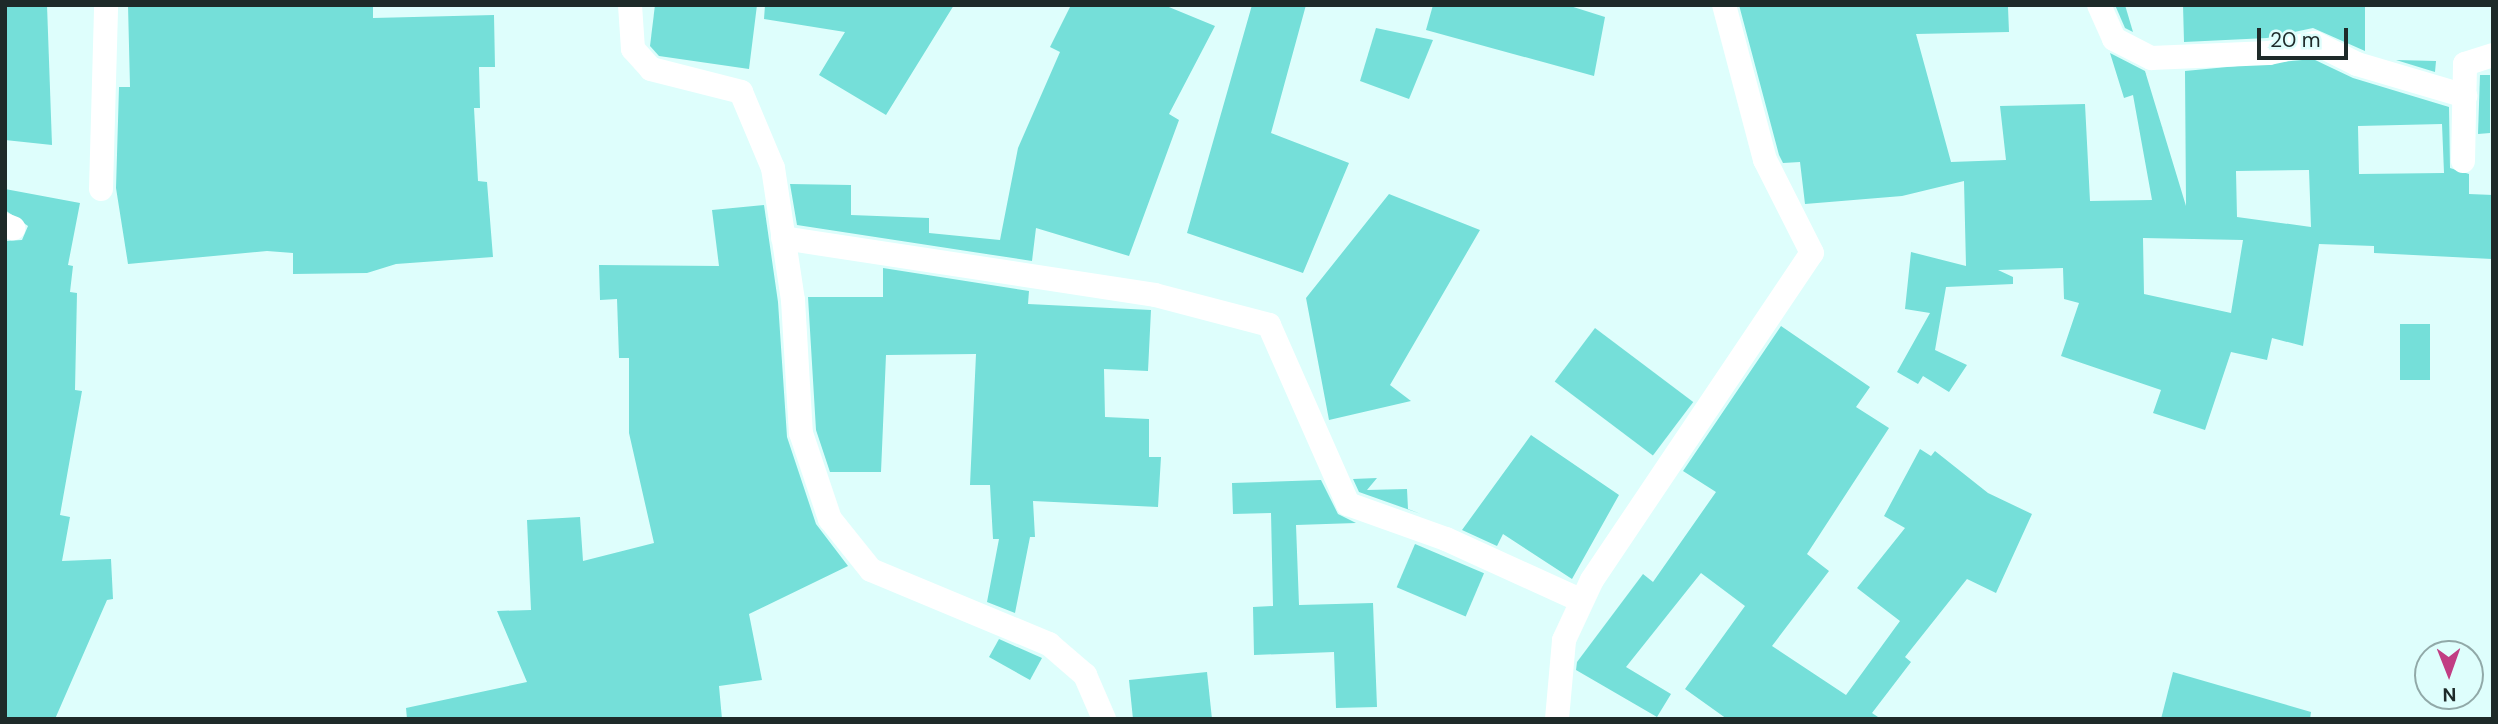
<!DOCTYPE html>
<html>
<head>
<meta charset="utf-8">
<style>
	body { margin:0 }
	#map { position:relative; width:2498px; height:724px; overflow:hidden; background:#defefc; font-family:"DM Sans",sans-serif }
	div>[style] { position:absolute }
	.building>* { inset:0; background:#75dfd9; transform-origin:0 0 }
	.minor>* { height:24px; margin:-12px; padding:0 12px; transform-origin:12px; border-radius:12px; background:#fff }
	span { translate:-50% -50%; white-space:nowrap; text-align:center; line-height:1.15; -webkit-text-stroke:5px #defefc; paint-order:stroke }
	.frame { position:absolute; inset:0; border:7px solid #1e2a29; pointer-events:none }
	.north { position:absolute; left:2414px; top:640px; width:70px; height:70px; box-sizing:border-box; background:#defefc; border:2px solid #91a9a8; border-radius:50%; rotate:179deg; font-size:19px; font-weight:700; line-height:28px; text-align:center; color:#1e2a29 }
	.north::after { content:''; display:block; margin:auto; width:24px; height:32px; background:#c13d83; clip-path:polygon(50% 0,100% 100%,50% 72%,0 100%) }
	.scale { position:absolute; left:2257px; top:28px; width:91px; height:32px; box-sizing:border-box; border:4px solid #1e2a29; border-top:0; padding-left:9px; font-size:21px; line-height:24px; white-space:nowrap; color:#1e2a29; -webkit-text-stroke:5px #defefc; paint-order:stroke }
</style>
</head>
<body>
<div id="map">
	<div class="building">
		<i style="clip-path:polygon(5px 5px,47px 5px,52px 145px,5px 140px)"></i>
		<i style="clip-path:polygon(128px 5px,373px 5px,373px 18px,494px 15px,495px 67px,479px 67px,480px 108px,474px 108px,478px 181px,487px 182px,493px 257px,396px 264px,367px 273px,293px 274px,293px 253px,267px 251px,128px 264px,116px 188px,119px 87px,130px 87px)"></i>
		<i style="clip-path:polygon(655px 5px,757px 5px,749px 69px,659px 56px,650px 46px)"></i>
		<i style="clip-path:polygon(765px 5px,954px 5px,886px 115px,819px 75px,845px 32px,764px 19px)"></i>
		<i style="clip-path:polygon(1071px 5px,1164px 5px,1215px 26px,1169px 114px,1179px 120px,1129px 256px,1036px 228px,1032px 261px,797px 225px,790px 184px,851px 185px,851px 215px,929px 218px,929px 233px,1000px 240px,1018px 148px,1060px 52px,1050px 47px)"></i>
		<i style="clip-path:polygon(1252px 5px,1306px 5px,1271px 133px,1349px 163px,1303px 273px,1187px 233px)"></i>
		<i style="clip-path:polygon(1433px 5px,1567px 5px,1605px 17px,1594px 76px,1426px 30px)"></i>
		<i style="clip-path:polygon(evenodd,1739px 5px,2008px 7px,2009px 32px,1916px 34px,1951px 162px,2006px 160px,2000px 106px,2085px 104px,2090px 201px,2152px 200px,2133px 95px,2124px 98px,2110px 53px,2145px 71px,2186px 206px,2185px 71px,2313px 59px,2353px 78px,2449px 107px,2450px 168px,2469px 174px,2469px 194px,2493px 195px,2492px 259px,2374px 253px,2374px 246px,2319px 244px,2303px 346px,2272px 338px,2267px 360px,2231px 352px,2205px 430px,2153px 413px,2161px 390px,2061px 356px,2079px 303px,2064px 299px,2063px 268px,1998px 270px,2013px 277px,2013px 284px,1946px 287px,1935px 350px,1967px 365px,1949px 392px,1923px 376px,1918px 384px,1897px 372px,1930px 313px,1905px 309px,1911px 252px,1966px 266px,1964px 181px,1902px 196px,1805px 204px,1800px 162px,1783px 163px,1779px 155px,1739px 5px,2442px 124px,2444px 173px,2359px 174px,2358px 126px,2442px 124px,1739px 5px,2309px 170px,2311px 227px,2237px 217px,2236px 171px,2309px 170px,1739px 5px,2143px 238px,2243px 240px,2231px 313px,2144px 294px,2143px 238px)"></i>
		<i style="clip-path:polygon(2115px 5px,2125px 5px,2133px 32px,2125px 28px)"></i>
		<i style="clip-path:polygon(2183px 5px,2365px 5px,2365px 51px,2313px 28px,2267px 38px,2184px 42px)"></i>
		<i style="clip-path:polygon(1376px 28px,1433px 40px,1409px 99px,1360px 81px)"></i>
		<i style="clip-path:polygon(2396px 60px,2436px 61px,2435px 72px)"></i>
		<i style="clip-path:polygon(2480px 75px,2490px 75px,2490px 133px,2478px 134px)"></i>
		<i style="clip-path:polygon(5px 189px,80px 203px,68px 265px,73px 266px,70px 292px,77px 293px,75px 390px,82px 391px,60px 515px,70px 517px,62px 561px,111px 559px,113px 599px,107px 600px,55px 719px,5px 719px,5px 241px,22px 240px,28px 226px,5px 210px)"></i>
		<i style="clip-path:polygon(1389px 194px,1480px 230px,1390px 385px,1411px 401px,1329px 420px,1306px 298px)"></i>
		<i style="clip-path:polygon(764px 205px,778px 302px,787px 437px,816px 524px,848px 566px,749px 614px,762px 680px,719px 686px,722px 719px,407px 719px,406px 708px,527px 682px,497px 611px,531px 610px,527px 520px,580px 517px,583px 561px,654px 543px,629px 433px,629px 358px,619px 358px,617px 299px,600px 300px,599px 265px,719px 266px,712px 210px)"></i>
		<i style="clip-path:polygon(883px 268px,1029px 291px,1028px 304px,1151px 310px,1148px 371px,1104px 369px,1105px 417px,1149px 419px,1149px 457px,1161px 457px,1158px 507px,1033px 501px,1035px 537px,1030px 537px,1015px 613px,987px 602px,999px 539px,993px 539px,990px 485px,970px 485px,976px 354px,886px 355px,881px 472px,830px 472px,816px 430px,808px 297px,883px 297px)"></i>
		<i style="left:2400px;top:324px;width:30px;height:56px"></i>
		<i style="clip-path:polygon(1781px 326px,1870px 387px,1856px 407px,1889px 428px,1807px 554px,1829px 571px,1772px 646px,1846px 695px,1900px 621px,1857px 588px,1905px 528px,1884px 516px,1920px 449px,1931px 456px,1935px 451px,1988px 493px,2032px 514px,1996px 593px,1967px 579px,1905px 657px,1911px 662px,1872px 713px,1881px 719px,1727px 719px,1685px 689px,1745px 606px,1701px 573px,1626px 667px,1671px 694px,1657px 717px,1576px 670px,1577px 662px,1643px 574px,1653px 582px,1716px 492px,1683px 471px)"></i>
		<i style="left:1595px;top:328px;width:123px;height:67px;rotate:37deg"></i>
		<i style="clip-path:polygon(1531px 435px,1619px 495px,1572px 579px,1503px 534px,1497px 546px,1462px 530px)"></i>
		<i style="clip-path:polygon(1377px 478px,1367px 490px,1407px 489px,1408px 509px,1421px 514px,1359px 492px,1353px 479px)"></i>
		<i style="clip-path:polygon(1321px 480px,1338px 514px,1356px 523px,1296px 525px,1299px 605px,1373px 603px,1377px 707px,1336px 708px,1334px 652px,1254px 655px,1253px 607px,1273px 606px,1271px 513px,1233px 514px,1232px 483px)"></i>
		<i style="left:1415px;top:544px;width:75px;height:47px;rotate:23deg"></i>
		<i style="clip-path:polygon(999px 639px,1042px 658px,1030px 680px,989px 657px)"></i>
		<i style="clip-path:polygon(1207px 672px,1212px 719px,1133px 719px,1129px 680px)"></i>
		<i style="clip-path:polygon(2173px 672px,2311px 712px,2310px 719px,2161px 719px)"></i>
	</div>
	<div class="minor">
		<i style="left:630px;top:5px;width:44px;rotate:86.1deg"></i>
		<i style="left:633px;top:49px;width:27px;rotate:48deg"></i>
		<i style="left:651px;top:69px;width:93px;rotate:14.3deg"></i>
		<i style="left:741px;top:92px;width:82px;rotate:67.2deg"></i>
		<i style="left:773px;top:168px;width:134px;rotate:81.4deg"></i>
		<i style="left:793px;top:300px;width:133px;rotate:86.6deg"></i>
		<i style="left:801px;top:433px;width:91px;rotate:71.4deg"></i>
		<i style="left:830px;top:519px;width:65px;rotate:51.2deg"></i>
		<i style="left:871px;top:570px;width:193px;rotate:22.6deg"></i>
		<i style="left:1049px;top:644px;width:48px;rotate:40.7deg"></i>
		<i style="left:1085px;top:675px;width:48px;rotate:66.6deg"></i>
		<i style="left:2099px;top:5px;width:37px;rotate:66deg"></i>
		<i style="left:2114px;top:39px;width:42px;rotate:27.2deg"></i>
		<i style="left:2151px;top:58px;width:118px;rotate:-2.4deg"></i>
		<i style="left:2269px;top:53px;width:47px;rotate:-12.3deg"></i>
		<i style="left:2315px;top:43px;width:47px;rotate:26.6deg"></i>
		<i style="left:2357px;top:64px;width:113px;rotate:16.5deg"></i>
		<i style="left:2463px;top:161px;width:97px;rotate:-88.8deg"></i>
		<i style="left:2465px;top:64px;width:29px;rotate:-18deg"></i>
		<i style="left:101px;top:189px;width:184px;rotate:-88.4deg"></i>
		<i style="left:5px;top:225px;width:9px;rotate:21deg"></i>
		<i style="left:783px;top:238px;width:376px;rotate:8.7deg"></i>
		<i style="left:1155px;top:295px;width:118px;rotate:14.7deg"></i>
		<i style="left:1269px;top:325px;width:196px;rotate:66.2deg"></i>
		<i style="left:1348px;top:504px;width:104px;rotate:19.7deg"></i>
		<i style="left:1446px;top:539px;width:149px;rotate:24.5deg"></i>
		<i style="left:1557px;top:719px;width:79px;rotate:-84.9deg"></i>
		<i style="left:1564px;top:640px;width:66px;rotate:-65deg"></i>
		<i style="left:1592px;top:580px;width:394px;rotate:-56.1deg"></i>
		<i style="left:1812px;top:253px;width:104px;rotate:-116.8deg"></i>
		<i style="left:1765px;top:160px;width:160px;rotate:-104.8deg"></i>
	</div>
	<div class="frame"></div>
	<div class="north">N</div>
	<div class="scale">20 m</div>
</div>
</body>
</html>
